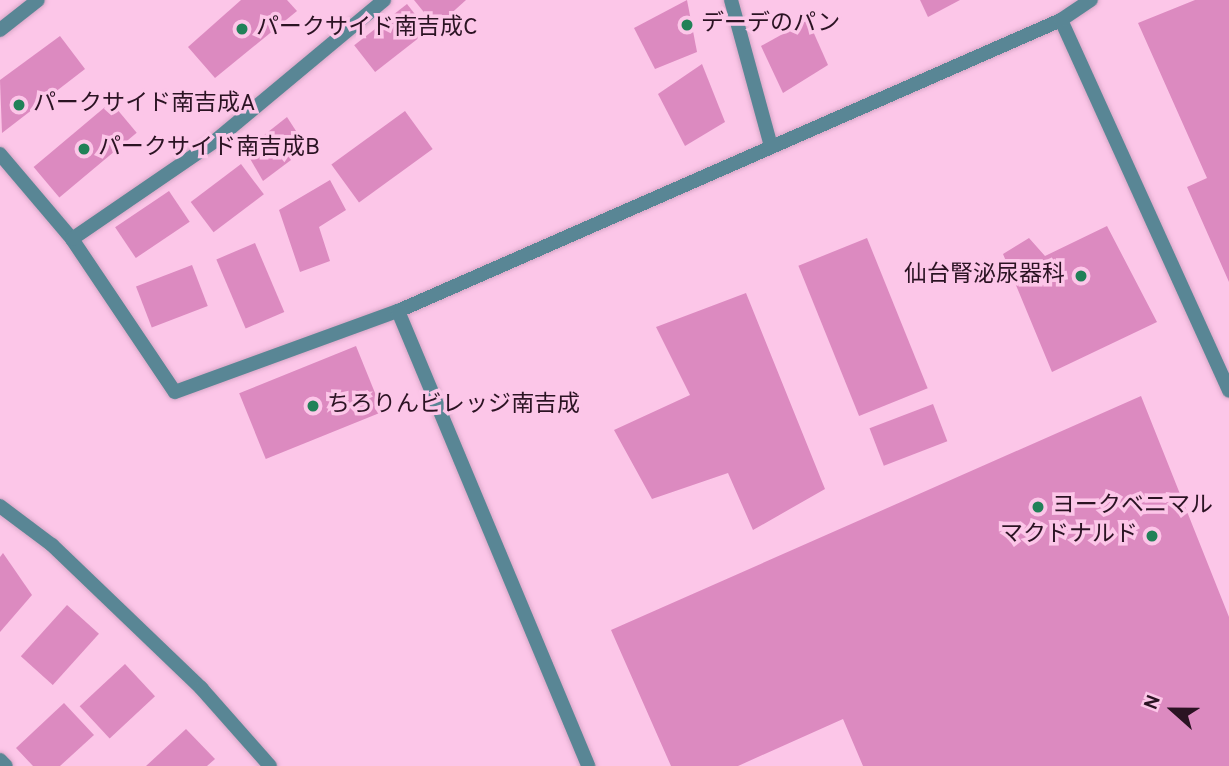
<!DOCTYPE html>
<html>
<head>
<meta charset="utf-8">
<style>
	body { margin:0 }
	#map { position:relative; width:1229px; height:766px; overflow:hidden; background:#fcc6e8; font-family:Overpass,"Noto Sans JP",sans-serif }
	div>[style] { position:absolute }
	.building>* { inset:0; background:#dc8ac0; transform-origin:0 0 }
	.roads { filter:drop-shadow(0 0 2px #d6a6c5) drop-shadow(0 0 2px #d6a6c5) }
	.service>* { height:14px; margin:-7px; padding:0 7px; transform-origin:7px; border-radius:7px; background:#598695 }
	.minor>* { height:14px; margin:-7px; padding:0 7px; transform-origin:7px; border-radius:7px; background:#598695 }
	.dots>* { width:19px; height:19px; translate:-50% -50%; box-sizing:border-box; border:4px solid #fcc6e8; border-radius:50% }
	span { translate:-50% -50%; white-space:nowrap; text-align:center; line-height:1.15; -webkit-text-stroke:7px #fcc6e8; paint-order:stroke }
	.poi-label { font-size:23px; color:#2b1323 }
	.left { translate:0 -50%; text-align:left }
	.right { translate:-100% -50%; text-align:right }
	.north { position:absolute; left:1138px; top:675px; width:70px; height:70px; -webkit-text-stroke:5px #fcc6e8; paint-order:stroke; rotate:291deg; font-size:19px; font-weight:700; line-height:28px; text-align:center; color:#2b1323 }
	.north::after { content:''; display:block; margin:auto; width:24px; height:32px; background:#2b1323; clip-path:polygon(50% 0,100% 100%,50% 72%,0 100%) }
</style>
</head>
<body>
<div id="map">
	<div class="building">
		<i style="clip-path:polygon(241px 0,287px 0,297px 11px,215px 78px,188px 47px)"></i>
		<i style="clip-path:polygon(414px 0,466px 0,436px 27px)"></i>
		<i style="clip-path:polygon(687px 0,697px 52px,655px 69px,634px 28px)"></i>
		<i style="clip-path:polygon(920px 0,960px 0,928px 17px)"></i>
		<i style="clip-path:polygon(1195px 0,1229px 0,1229px 282px,1187px 187px,1207px 178px,1138px 23px)"></i>
		<i style="left:407px;top:4px;width:34px;height:67px;rotate:52deg"></i>
		<i style="clip-path:polygon(808px 20px,828px 65px,783px 93px,761px 46px)"></i>
		<i style="clip-path:polygon(60px 36px,85px 69px,2px 133px,0 80px)"></i>
		<i style="clip-path:polygon(702px 64px,725px 122px,685px 146px,658px 94px)"></i>
		<i style="left:111px;top:102px;width:40px;height:101px;rotate:50deg"></i>
		<i style="left:405px;top:111px;width:47px;height:91px;rotate:54deg"></i>
		<i style="clip-path:polygon(287px 117px,307px 148px,263px 181px,245px 150px)"></i>
		<i style="left:241px;top:164px;width:38px;height:63px;rotate:53deg"></i>
		<i style="clip-path:polygon(330px 180px,346px 210px,319px 227px,330px 261px,300px 272px,279px 210px)"></i>
		<i style="left:169px;top:191px;width:37px;height:65px;rotate:56deg"></i>
		<i style="clip-path:polygon(1107px 226px,1157px 322px,1052px 372px,1003px 254px,1029px 238px,1045px 256px)"></i>
		<i style="left:867px;top:238px;width:162px;height:74px;rotate:68deg"></i>
		<i style="left:255px;top:243px;width:75px;height:42px;rotate:67deg"></i>
		<i style="left:192px;top:265px;width:44px;height:60px;rotate:69deg"></i>
		<i style="clip-path:polygon(746px 293px,825px 489px,753px 530px,728px 473px,652px 499px,614px 430px,690px 395px,656px 327px)"></i>
		<i style="left:356px;top:346px;width:71px;height:126px;rotate:68deg"></i>
		<i style="clip-path:polygon(1141px 396px,1229px 617px,1229px 766px,863px 766px,843px 719px,738px 766px,671px 766px,611px 630px)"></i>
		<i style="left:933px;top:404px;width:40px;height:68px;rotate:69deg"></i>
		<i style="clip-path:polygon(3px 553px,32px 595px,0 632px,0 557px)"></i>
		<i style="left:67px;top:605px;width:43px;height:69px;rotate:42deg"></i>
		<i style="left:125px;top:664px;width:44px;height:62px;rotate:47deg"></i>
		<i style="clip-path:polygon(64px 703px,94px 735px,60px 766px,33px 766px,16px 748px)"></i>
		<i style="clip-path:polygon(186px 729px,215px 759px,207px 766px,146px 766px)"></i>
	</div>
	<div class="roads">
		<div class="service">
			<i style="left:1061px;top:20px;width:407px;rotate:65.6deg"></i>
		</div>
		<div class="minor">
			<i style="left:731px;top:0;width:151px;rotate:74.7deg"></i>
			<i style="left:0;top:30px;width:48px;rotate:-38.3deg"></i>
			<i style="left:0;top:154px;width:111px;rotate:49.7deg"></i>
			<i style="left:72px;top:239px;width:184px;rotate:56.1deg"></i>
			<i style="left:175px;top:392px;width:237px;rotate:-20deg"></i>
			<i style="left:398px;top:311px;width:724px;rotate:-23.7deg"></i>
			<i style="left:1061px;top:20px;width:36px;rotate:-34deg"></i>
			<i style="left:72px;top:239px;width:173px;rotate:-34.4deg"></i>
			<i style="left:215px;top:141px;width:220px;rotate:-39.8deg"></i>
			<i style="left:398px;top:311px;width:493px;rotate:67.3deg"></i>
			<i style="left:0;top:506px;width:65px;rotate:36.9deg"></i>
			<i style="left:52px;top:545px;width:207px;rotate:43.8deg"></i>
			<i style="left:201px;top:688px;width:104px;rotate:48.5deg"></i>
			<i style="left:0;top:760px;width:8px;rotate:45deg"></i>
		</div>
	</div>
	<div class="dots">
		<i style="left:687px;top:25px;background:#218158"></i>
		<i style="left:242px;top:29px;background:#218158"></i>
		<i style="left:19px;top:105px;background:#218158"></i>
		<i style="left:84px;top:149px;background:#218158"></i>
		<i style="left:1081px;top:276px;background:#218158"></i>
		<i style="left:313px;top:406px;background:#218158"></i>
		<i style="left:1038px;top:507px;background:#218158"></i>
		<i style="left:1152px;top:536px;background:#218158"></i>
	</div>
	<div class="poi-label">
		<span class="left" style="left:701px;top:25px">デーデのパン</span>
		<span class="left" style="left:256px;top:29px">パークサイド南吉成C</span>
		<span class="left" style="left:33px;top:105px">パークサイド南吉成A</span>
		<span class="left" style="left:98px;top:149px">パークサイド南吉成B</span>
		<span class="right" style="left:1065px;top:276px">仙台腎泌尿器科</span>
		<span class="left" style="left:327px;top:406px">ちろりんビレッジ南吉成</span>
		<span class="left" style="left:1052px;top:507px">ヨークベニマル</span>
		<span class="right" style="left:1138px;top:536px">マクドナルド</span>
	</div>
	<div class="north">N</div>
</div>
</body>
</html>
